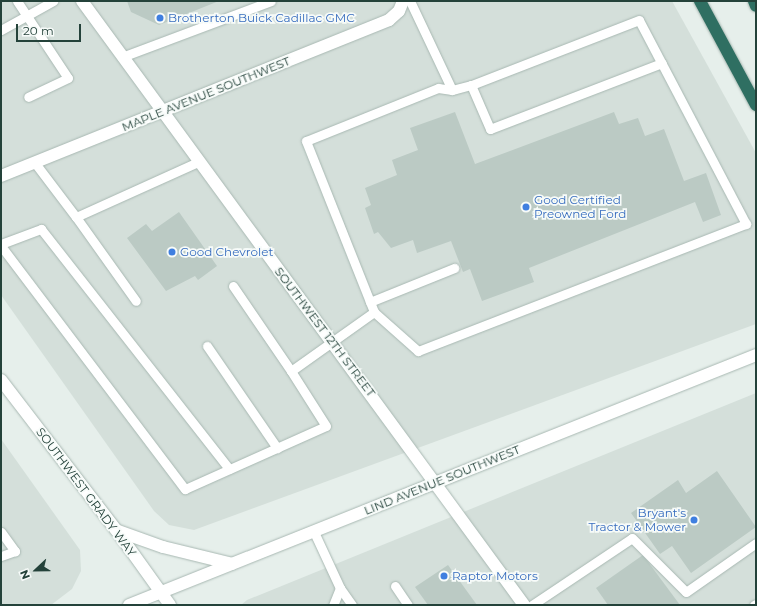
<!DOCTYPE html>
<html>
<head>
<meta charset="utf-8">
<style>
	body { margin:0 }
	#map { position:relative; width:757px; height:606px; overflow:hidden; background:#e6efeb; font-family:Montserrat,sans-serif }
	div>[style] { position:absolute }
	.built>* { inset:0; background:#d4dfda }
	.building>* { inset:0; background:#bbcac4 }
	.roads { filter:drop-shadow(0 0 1px #a8b8b2) drop-shadow(0 0 1px #a8b8b2) }
	.lane>* { height:9px; margin:-4.5px; padding:0 4.5px; transform-origin:4.5px; border-radius:4.5px; background:#fff }
	.street>* { height:12px; margin:-6px; padding:0 6px; transform-origin:6px; border-radius:6px; background:#fff }
	.secondary>* { height:12px; margin:-6px; padding:0 6px; transform-origin:6px; border-radius:6px; background:#fff }
	.highway>* { height:12px; margin:-6px; padding:0 6px; transform-origin:6px; border-radius:6px; background:#2f6f62 }
	.dots>* { width:11px; height:11px; translate:-50% -50%; box-sizing:border-box; border:2px solid #f7fbf9; border-radius:50% }
	span { translate:-50% -50%; white-space:nowrap; text-align:center; line-height:1.15; -webkit-text-stroke:3.5px #f7fbf9; paint-order:stroke }
	.shop-label { font-size:12px; color:#366cbe }
	.left { translate:0 -50%; text-align:left }
	.right { translate:-100% -50%; text-align:right }
	.street-label { font-size:12px; color:#24423a }
	.frame { position:absolute; inset:0; border:2px solid #24423a; pointer-events:none }
	.north { position:absolute; left:16px; top:550px; width:40px; height:40px; -webkit-text-stroke:3px #f7fbf9; paint-order:stroke; rotate:248deg; font-size:11px; font-weight:700; line-height:16px; text-align:center; color:#24423a }
	.north::after { content:''; display:block; margin:auto; width:14px; height:18px; background:#24423a; clip-path:polygon(50% 0,100% 100%,50% 72%,0 100%) }
	.scale { position:absolute; left:16px; top:24px; width:65px; height:18px; box-sizing:border-box; border:2px solid #24423a; border-top:0; padding-left:5px; font-size:12px; line-height:14px; white-space:nowrap; color:#24423a; -webkit-text-stroke:3px #f7fbf9; paint-order:stroke }
</style>
</head>
<body>
<div id="map">
	<div class="built">
		<i style="clip-path:polygon(1px 1px,672px 1px,756px 153px,756px 324px,194px 530px,169px 525px,154px 511px,1px 295px)"></i>
		<i style="clip-path:polygon(756px 393px,756px 605px,241px 605px,247px 600px)"></i>
		<i style="clip-path:polygon(1px 439px,80px 550px,81px 571px,72px 589px,51px 605px,1px 605px)"></i>
	</div>
	<div class="building">
		<i style="clip-path:polygon(127px 1px,219px 1px,159px 25px,131px 12px)"></i>
		<i style="clip-path:polygon(455px 112px,475px 164px,614px 112px,619px 124px,638px 118px,645px 136px,664px 129px,684px 181px,706px 173px,721px 215px,703px 222px,695px 202px,529px 268px,534px 282px,482px 301px,470px 269px,463px 272px,451px 241px,417px 253px,413px 240px,391px 248px,378px 232px,374px 234px,365px 208px,371px 205px,365px 188px,397px 175px,392px 160px,418px 150px,410px 128px)"></i>
		<i style="clip-path:polygon(179px 212px,217px 266px,198px 280px,195px 276px,166px 291px,127px 238px,146px 224px,152px 231px)"></i>
		<i style="clip-path:polygon(717px 471px,756px 527px,691px 573px,672px 546px,660px 554px,631px 513px,678px 480px,686px 493px)"></i>
		<i style="clip-path:polygon(643px 555px,680px 605px,608px 605px,596px 588px)"></i>
		<i style="clip-path:polygon(448px 565px,477px 605px,428px 605px,415px 587px)"></i>
	</div>
	<div class="roads">
		<div class="lane">
			<i style="left:17px;top:1px;width:92px;rotate:56.5deg"></i>
			<i style="left:68px;top:78px;width:44px;rotate:154.6deg"></i>
			<i style="left:410px;top:1px;width:98px;rotate:64.7deg"></i>
			<i style="left:1px;top:30px;width:60px;rotate:-29.1deg"></i>
			<i style="left:122px;top:57px;width:159px;rotate:-20.6deg"></i>
			<i style="left:471px;top:85px;width:48px;rotate:66.6deg"></i>
			<i style="left:490px;top:129px;width:184px;rotate:-21deg"></i>
			<i style="left:35px;top:163px;width:68px;rotate:52.8deg"></i>
			<i style="left:76px;top:217px;width:134px;rotate:-24.3deg"></i>
			<i style="left:76px;top:217px;width:103px;rotate:54.5deg"></i>
			<i style="left:1px;top:244px;width:43px;rotate:-20.6deg"></i>
			<i style="left:41px;top:229px;width:305px;rotate:51.9deg"></i>
			<i style="left:1px;top:246px;width:305px;rotate:52.9deg"></i>
			<i style="left:185px;top:489px;width:154px;rotate:-24.1deg"></i>
			<i style="left:326px;top:426px;width:65px;rotate:-122.5deg"></i>
			<i style="left:291px;top:371px;width:102px;rotate:-35.4deg"></i>
			<i style="left:374px;top:312px;width:59px;rotate:41.6deg"></i>
			<i style="left:418px;top:351px;width:352px;rotate:-21.2deg"></i>
			<i style="left:746px;top:224px;width:230px;rotate:-117.7deg"></i>
			<i style="left:639px;top:20px;width:180px;rotate:158.8deg"></i>
			<i style="left:471px;top:85px;width:20px;rotate:165deg"></i>
			<i style="left:452px;top:90px;width:14px;rotate:-172deg"></i>
			<i style="left:438px;top:88px;width:142px;rotate:158.1deg"></i>
			<i style="left:306px;top:141px;width:184px;rotate:68.3deg"></i>
			<i style="left:233px;top:286px;width:103px;rotate:55.7deg"></i>
			<i style="left:370px;top:302px;width:91px;rotate:-22deg"></i>
			<i style="left:207px;top:346px;width:124px;rotate:55.5deg"></i>
			<i style="left:1px;top:532px;width:24px;rotate:54deg"></i>
			<i style="left:15px;top:551px;width:15px;rotate:160deg"></i>
			<i style="left:314px;top:532px;width:62px;rotate:65.1deg"></i>
			<i style="left:340px;top:588px;width:18px;rotate:112deg"></i>
			<i style="left:395px;top:586px;width:23px;rotate:56deg"></i>
			<i style="left:340px;top:588px;width:21px;rotate:55deg"></i>
			<i style="left:532px;top:605px;width:120px;rotate:-33.8deg"></i>
			<i style="left:632px;top:538px;width:76px;rotate:45deg"></i>
			<i style="left:686px;top:592px;width:85px;rotate:-35deg"></i>
			<i style="left:754px;top:605px;width:2px;rotate:-27deg"></i>
		</div>
		<div class="street">
			<i style="left:82px;top:1px;width:748px;rotate:53.8deg"></i>
			<i style="left:1px;top:176px;width:418px;rotate:-21.9deg"></i>
			<i style="left:389px;top:20px;width:13px;rotate:-42deg"></i>
			<i style="left:399px;top:11px;width:11px;rotate:-68deg"></i>
		</div>
		<div class="secondary">
			<i style="left:1px;top:380px;width:190px;rotate:52.5deg"></i>
			<i style="left:117px;top:531px;width:91px;rotate:54.4deg"></i>
			<i style="left:118px;top:531px;width:48px;rotate:19.6deg"></i>
			<i style="left:163px;top:547px;width:71px;rotate:13.8deg"></i>
			<i style="left:129px;top:605px;width:675px;rotate:-21.74deg"></i>
		</div>
		<div class="highway">
			<i style="left:700px;top:1px;width:118px;rotate:61.7deg"></i>
			<i style="left:754px;top:1px;width:5px;rotate:68deg"></i>
		</div>
	</div>
	<div class="dots">
		<i style="left:160px;top:18px;background:#3f7fe0"></i>
		<i style="left:526px;top:207px;background:#3f7fe0"></i>
		<i style="left:172px;top:252px;background:#3f7fe0"></i>
		<i style="left:694px;top:520px;background:#3f7fe0"></i>
		<i style="left:444px;top:576px;background:#3f7fe0"></i>
	</div>
	<div class="shop-label">
		<span class="left" style="left:168px;top:18px">Brotherton Buick Cadillac GMC</span>
		<span class="left" style="left:534px;top:207px">Good Certified<br>Preowned Ford</span>
		<span class="left" style="left:180px;top:252px">Good Chevrolet</span>
		<span class="right" style="left:686px;top:520px">Bryant's<br>Tractor &amp; Mower</span>
		<span class="left" style="left:452px;top:576px">Raptor Motors</span>
	</div>
	<div class="street-label">
		<span style="left:206px;top:94px;rotate:-22deg">MAPLE AVENUE SOUTHWEST</span>
		<span style="left:325px;top:332px;rotate:53deg">SOUTHWEST 12TH STREET</span>
		<span style="left:442px;top:480px;rotate:-22deg">LIND AVENUE SOUTHWEST</span>
		<span style="left:86px;top:492px;rotate:53deg">SOUTHWEST GRADY WAY</span>
	</div>
	<div class="frame"></div>
	<div class="north">N</div>
	<div class="scale">20 m</div>
</div>
</body>
</html>
